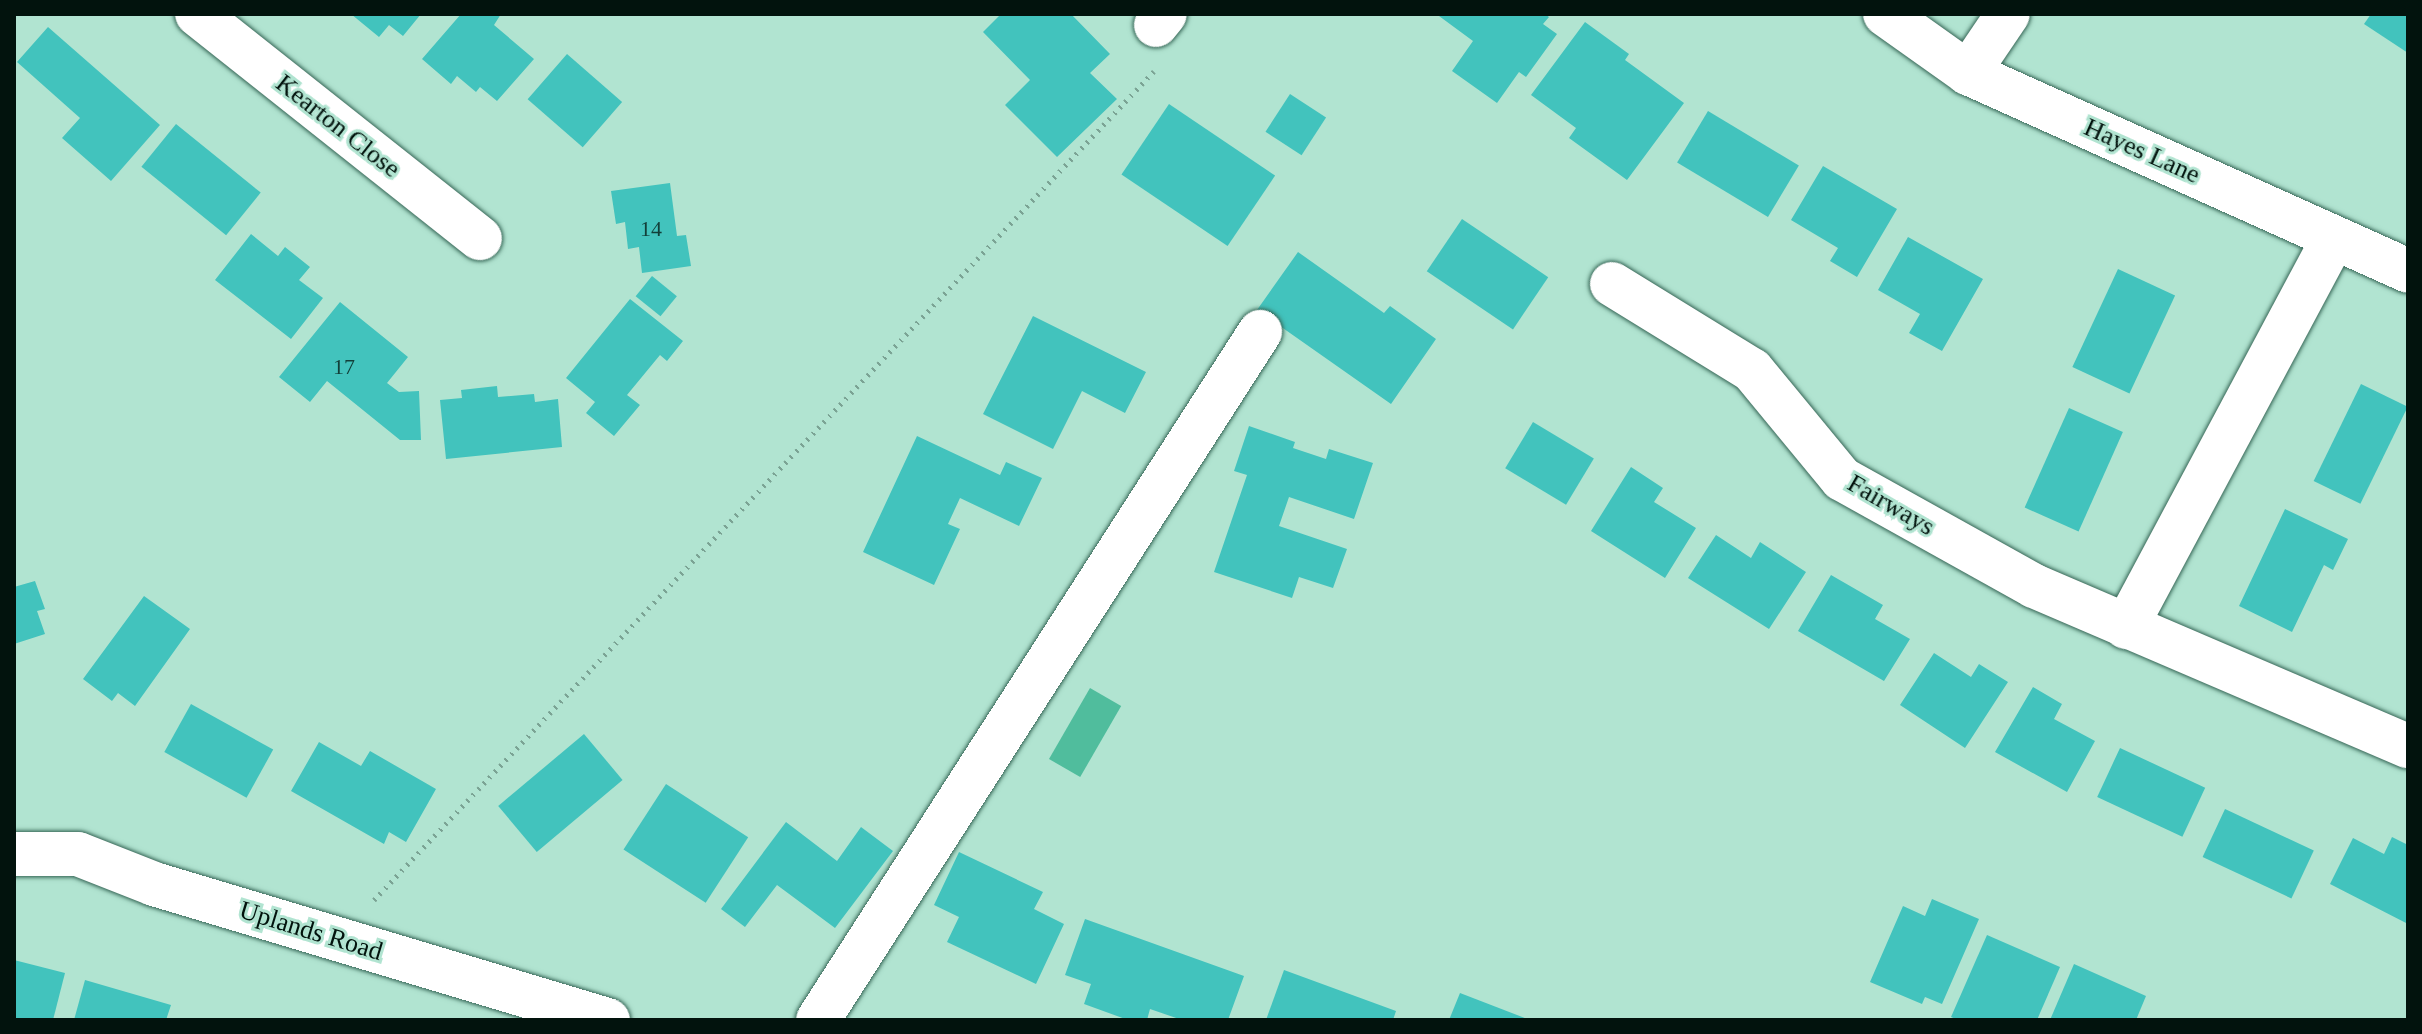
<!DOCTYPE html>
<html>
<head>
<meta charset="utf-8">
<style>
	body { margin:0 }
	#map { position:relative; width:2422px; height:1034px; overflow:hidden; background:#b1e4d1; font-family:"Times New Roman",serif }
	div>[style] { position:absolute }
	.water>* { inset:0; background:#50bd9d; transform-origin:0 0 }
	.building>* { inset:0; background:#42c3bd; transform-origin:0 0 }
	.path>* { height:5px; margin-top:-2.5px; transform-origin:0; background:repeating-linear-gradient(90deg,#7ba394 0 2px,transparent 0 8px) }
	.roads { filter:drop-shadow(0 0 2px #366656) drop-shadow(0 0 2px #366656) }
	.minor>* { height:44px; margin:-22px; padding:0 22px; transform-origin:22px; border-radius:22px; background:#fff }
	span { translate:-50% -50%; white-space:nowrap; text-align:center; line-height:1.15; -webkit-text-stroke:6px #b1e4d1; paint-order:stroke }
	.number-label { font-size:22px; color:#123f39 }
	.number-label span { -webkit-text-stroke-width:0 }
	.street-label { font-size:26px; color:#02130d }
	.frame { position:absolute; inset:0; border:16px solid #02130d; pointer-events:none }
</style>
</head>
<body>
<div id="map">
	<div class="water">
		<i style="left:1090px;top:688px;width:36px;height:82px;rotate:30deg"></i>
	</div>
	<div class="building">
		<i style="clip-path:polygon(351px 14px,421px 14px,403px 36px,389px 25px,379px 37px)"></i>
		<i style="clip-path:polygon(461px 14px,501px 14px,494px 25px,534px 59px,497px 101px,480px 87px,476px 92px,457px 76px,451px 84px,422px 59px)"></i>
		<i style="clip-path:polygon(1001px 14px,1071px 14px,1110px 54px,1090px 73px,1117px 99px,1057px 157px,1005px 105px,1030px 80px,983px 32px)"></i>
		<i style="clip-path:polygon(1441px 14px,1545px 14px,1549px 17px,1543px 24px,1557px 34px,1526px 77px,1519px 72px,1497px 103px,1452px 71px,1473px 41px,1439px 16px)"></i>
		<i style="clip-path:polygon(2371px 14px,2408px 14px,2408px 53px,2364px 24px)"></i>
		<i style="clip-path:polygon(1585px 22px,1629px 54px,1625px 60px,1684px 103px,1627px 180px,1569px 138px,1576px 128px,1531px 95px)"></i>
		<i style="clip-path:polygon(48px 27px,160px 125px,111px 181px,62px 138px,80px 118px,17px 62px)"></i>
		<i style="left:567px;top:54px;width:73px;height:60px;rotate:41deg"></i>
		<i style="left:1290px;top:94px;width:43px;height:45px;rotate:33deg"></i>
		<i style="left:1169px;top:104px;width:128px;height:85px;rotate:34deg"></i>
		<i style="left:1708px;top:111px;width:106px;height:60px;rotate:31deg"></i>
		<i style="left:176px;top:124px;width:109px;height:55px;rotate:39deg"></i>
		<i style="clip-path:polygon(1823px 166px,1897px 209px,1857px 277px,1830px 261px,1838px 248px,1791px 220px)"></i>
		<i style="clip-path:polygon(670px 183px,677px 236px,686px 235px,691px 266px,642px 273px,639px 247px,628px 249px,625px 222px,616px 224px,611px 191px)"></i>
		<i style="left:1462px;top:219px;width:104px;height:63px;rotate:34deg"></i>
		<i style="clip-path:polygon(251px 234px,278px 256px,285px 247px,310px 267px,299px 280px,323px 298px,291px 339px,215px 280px)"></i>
		<i style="clip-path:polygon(1908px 237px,1983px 279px,1942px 351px,1909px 333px,1920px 314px,1878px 290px)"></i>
		<i style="clip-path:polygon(1298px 252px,1384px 313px,1390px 306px,1436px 339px,1391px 404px,1257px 310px)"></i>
		<i style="left:2118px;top:269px;width:63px;height:108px;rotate:25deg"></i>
		<i style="left:652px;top:276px;width:32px;height:26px;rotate:39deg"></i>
		<i style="clip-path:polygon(630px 299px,683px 341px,667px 361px,660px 355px,627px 395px,640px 405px,614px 436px,586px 413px,595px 402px,566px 378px)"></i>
		<i style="clip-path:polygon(340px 302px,408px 357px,387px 383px,399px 392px,419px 391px,421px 440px,400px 440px,327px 381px,310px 402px,279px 377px)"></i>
		<i style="clip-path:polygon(1033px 316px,1146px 372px,1125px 413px,1082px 391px,1053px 449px,983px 414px)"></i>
		<i style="left:2361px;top:384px;width:52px;height:108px;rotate:26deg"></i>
		<i style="clip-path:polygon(497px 386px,498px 397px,534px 394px,535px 402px,558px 399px,562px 447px,446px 459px,440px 400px,462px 398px,461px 390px)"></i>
		<i style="left:2069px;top:408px;width:59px;height:109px;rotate:24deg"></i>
		<i style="left:1533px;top:422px;width:71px;height:54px;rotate:31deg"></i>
		<i style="clip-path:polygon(1249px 426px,1295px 442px,1293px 448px,1326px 459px,1329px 449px,1373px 463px,1354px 519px,1289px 497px,1279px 526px,1347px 549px,1333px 588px,1299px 577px,1292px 598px,1214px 572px,1247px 475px,1234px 471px)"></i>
		<i style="clip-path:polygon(917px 436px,1000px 475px,1006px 462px,1042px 478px,1019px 526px,960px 498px,948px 524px,960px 529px,934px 585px,863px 552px)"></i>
		<i style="clip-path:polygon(1631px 467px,1663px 488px,1654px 502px,1696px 528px,1665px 578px,1591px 531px)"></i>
		<i style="clip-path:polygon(2285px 509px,2348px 539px,2333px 570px,2324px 565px,2292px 632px,2239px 606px)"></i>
		<i style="clip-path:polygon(1716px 535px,1751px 558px,1760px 542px,1806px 572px,1769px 629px,1688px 578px)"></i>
		<i style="clip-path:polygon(1831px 575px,1883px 605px,1875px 619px,1910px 639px,1884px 681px,1798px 631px)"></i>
		<i style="clip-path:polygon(35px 581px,45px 609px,37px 611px,45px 634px,14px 644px,14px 587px)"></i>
		<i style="clip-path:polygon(144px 596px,190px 629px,135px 706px,118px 693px,112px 701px,83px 679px)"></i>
		<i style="clip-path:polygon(1934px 653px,1971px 677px,1979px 664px,2008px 682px,1965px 748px,1900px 705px)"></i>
		<i style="clip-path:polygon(2033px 687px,2062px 704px,2054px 719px,2095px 741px,2067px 792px,1995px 752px)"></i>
		<i style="left:191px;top:704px;width:94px;height:55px;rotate:29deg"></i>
		<i style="left:584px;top:734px;width:60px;height:112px;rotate:50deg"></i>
		<i style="clip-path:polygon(319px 742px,361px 766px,370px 751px,436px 789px,406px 842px,389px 832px,384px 844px,291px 791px)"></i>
		<i style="left:2120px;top:748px;width:94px;height:54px;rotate:25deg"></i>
		<i style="left:666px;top:784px;width:98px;height:78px;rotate:33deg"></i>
		<i style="left:2225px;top:809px;width:98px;height:53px;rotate:25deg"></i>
		<i style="clip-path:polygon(786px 822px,837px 861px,861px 827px,893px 851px,835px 928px,777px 885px,745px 927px,721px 909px)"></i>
		<i style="clip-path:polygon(2392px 837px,2408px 845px,2408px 924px,2330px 884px,2353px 838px,2384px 854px)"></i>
		<i style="clip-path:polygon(959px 852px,1043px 892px,1034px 909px,1064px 924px,1036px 984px,947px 942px,959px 917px,934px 905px)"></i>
		<i style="clip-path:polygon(1932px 899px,1979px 919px,1942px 1004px,1925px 997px,1922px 1004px,1870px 982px,1903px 906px,1925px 916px)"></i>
		<i style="clip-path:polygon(1085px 919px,1244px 976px,1228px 1020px,1182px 1020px,1150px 1009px,1147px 1020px,1128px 1020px,1084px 1004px,1091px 984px,1065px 975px)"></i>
		<i style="clip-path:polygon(1987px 935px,2060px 967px,2037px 1020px,1958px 1020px,1951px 1017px)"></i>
		<i style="clip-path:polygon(14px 960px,65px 973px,53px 1020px,14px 1020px)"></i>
		<i style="clip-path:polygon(2074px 964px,2146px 996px,2136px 1020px,2050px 1020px)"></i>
		<i style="clip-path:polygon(1284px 970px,1396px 1011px,1393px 1020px,1266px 1020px)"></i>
		<i style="clip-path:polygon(85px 980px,171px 1005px,166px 1020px,74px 1020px)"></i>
		<i style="clip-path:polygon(1460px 993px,1530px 1020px,1449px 1020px)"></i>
	</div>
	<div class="path">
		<i style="left:374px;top:900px;width:1138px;rotate:-46.74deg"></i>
	</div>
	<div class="roads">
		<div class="minor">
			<i style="left:197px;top:14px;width:361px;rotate:38.4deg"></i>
			<i style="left:1885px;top:14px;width:102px;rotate:35.4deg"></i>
			<i style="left:1968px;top:73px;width:482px;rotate:24.2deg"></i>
			<i style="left:1156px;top:25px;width:14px;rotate:-51deg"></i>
			<i style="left:1968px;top:73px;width:71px;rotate:-55.9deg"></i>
			<i style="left:1612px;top:284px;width:164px;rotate:31.6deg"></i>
			<i style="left:1752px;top:370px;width:141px;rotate:50.5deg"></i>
			<i style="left:1842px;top:479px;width:220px;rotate:29.1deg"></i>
			<i style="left:2034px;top:586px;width:407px;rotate:23.2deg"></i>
			<i style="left:2126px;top:627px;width:441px;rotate:-61.9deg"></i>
			<i style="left:14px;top:854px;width:64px"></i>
			<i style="left:78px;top:854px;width:82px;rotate:21.5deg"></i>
			<i style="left:154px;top:884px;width:474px;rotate:16.7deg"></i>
			<i style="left:818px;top:1020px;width:818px;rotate:-57.28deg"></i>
		</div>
	</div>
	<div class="number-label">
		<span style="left:651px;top:229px">14</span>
		<span style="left:344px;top:367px">17</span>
	</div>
	<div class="street-label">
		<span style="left:338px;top:126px;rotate:38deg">Kearton Close</span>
		<span style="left:2142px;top:151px;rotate:24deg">Hayes Lane</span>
		<span style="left:1891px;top:505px;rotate:30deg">Fairways</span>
		<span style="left:311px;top:931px;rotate:17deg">Uplands Road</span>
	</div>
	<div class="frame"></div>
</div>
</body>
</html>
